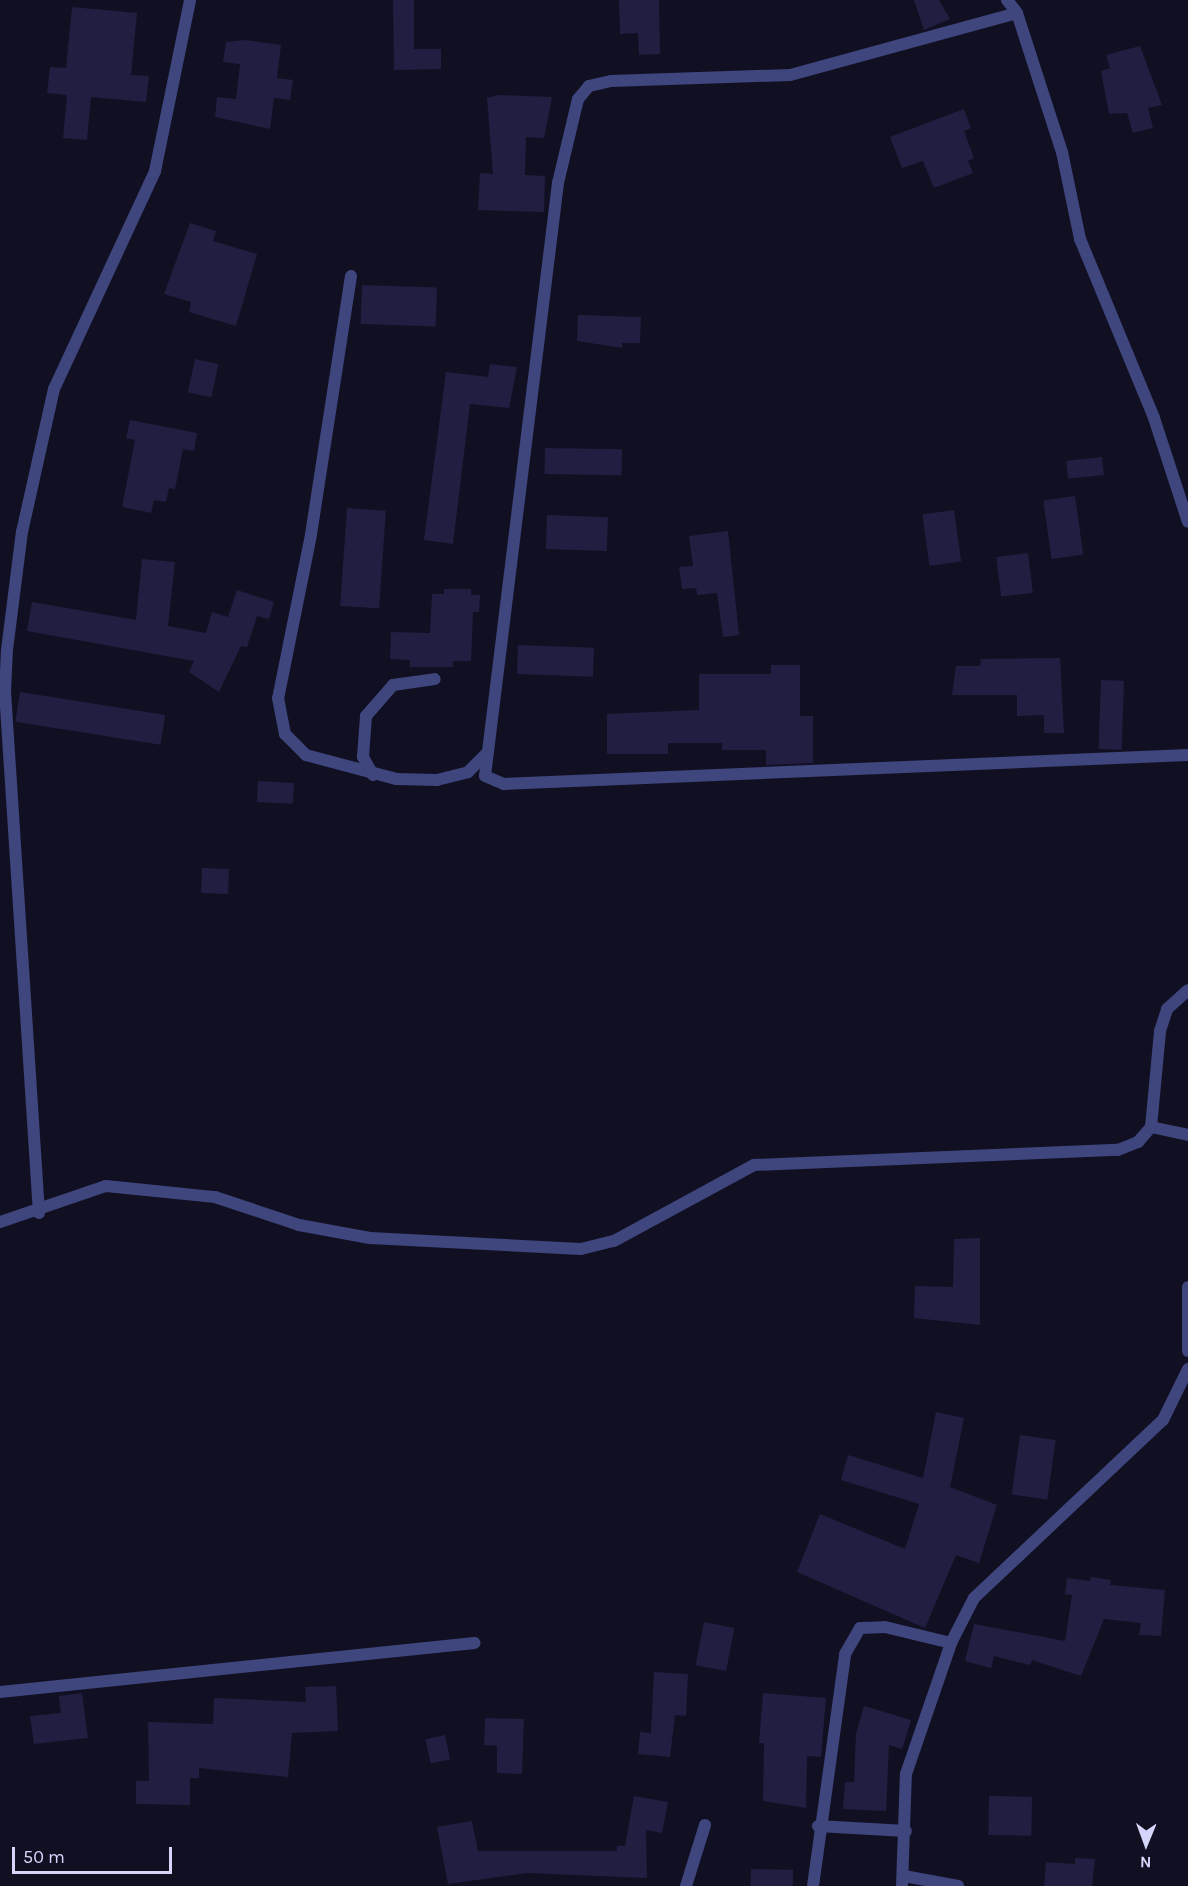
<!DOCTYPE html>
<html>
<head>
<meta charset="utf-8">
<style>
	body { margin:0 }
	#map { position:relative; width:1188px; height:1886px; overflow:hidden; background:#111022; font-family:Karla,sans-serif }
	div>[style] { position:absolute }
	.building>* { inset:0; background:#211e41; transform-origin:0 0 }
	.street>* { height:12px; margin:-6px; padding:0 6px; transform-origin:6px; border-radius:6px; background:#3f457d }
	span { translate:-50% -50%; white-space:nowrap; text-align:center; line-height:1.15; -webkit-text-stroke:5px #111022; paint-order:stroke }
	.north { position:absolute; left:1116px; top:1814px; width:60px; height:60px; -webkit-text-stroke:4px #111022; paint-order:stroke; rotate:181deg; font-size:16px; font-weight:700; line-height:24px; text-align:center; color:#d5d5fb }
	.north::after { content:''; display:block; margin:auto; width:21px; height:27px; background:#d5d5fb; clip-path:polygon(50% 0,100% 100%,50% 72%,0 100%) }
	.scale { position:absolute; left:12px; top:1847px; width:160px; height:27px; box-sizing:border-box; border:3px solid #d5d5fb; border-top:0; padding-left:8px; font-size:18px; line-height:21px; white-space:nowrap; color:#d5d5fb; -webkit-text-stroke:4px #111022; paint-order:stroke }
</style>
</head>
<body>
<div id="map">
	<div class="building">
		<i style="clip-path:polygon(393px 0,414px 0,414px 49px,441px 49px,441px 69px,394px 70px)"></i>
		<i style="clip-path:polygon(619px 0,659px 0,660px 54px,639px 55px,638px 33px,620px 34px)"></i>
		<i style="clip-path:polygon(914px 0,939px 0,950px 19px,924px 30px)"></i>
		<i style="clip-path:polygon(72px 7px,137px 13px,131px 75px,149px 76px,146px 102px,91px 97px,87px 140px,63px 138px,67px 95px,47px 93px,50px 67px,66px 68px)"></i>
		<i style="clip-path:polygon(244px 40px,281px 45px,277px 78px,293px 80px,290px 100px,274px 98px,270px 129px,215px 117px,217px 97px,236px 99px,240px 64px,223px 62px,226px 42px)"></i>
		<i style="clip-path:polygon(1140px 46px,1162px 105px,1148px 108px,1153px 128px,1133px 133px,1127px 113px,1109px 114px,1101px 71px,1110px 68px,1106px 55px)"></i>
		<i style="clip-path:polygon(499px 95px,552px 97px,544px 138px,526px 137px,525px 175px,545px 176px,544px 212px,478px 210px,480px 173px,493px 174px,487px 98px)"></i>
		<i style="clip-path:polygon(964px 109px,971px 128px,964px 131px,974px 158px,968px 161px,973px 173px,934px 188px,923px 161px,902px 168px,890px 137px)"></i>
		<i style="clip-path:polygon(190px 223px,216px 231px,213px 241px,257px 254px,236px 326px,189px 312px,191px 302px,164px 294px)"></i>
		<i style="left:362px;top:285px;width:75px;height:39px;rotate:2deg"></i>
		<i style="clip-path:polygon(578px 315px,641px 317px,640px 343px,622px 343px,622px 348px,577px 341px)"></i>
		<i style="left:195px;top:359px;width:24px;height:34px;rotate:12deg"></i>
		<i style="clip-path:polygon(490px 364px,517px 367px,509px 408px,470px 404px,453px 544px,424px 540px,446px 372px,488px 377px)"></i>
		<i style="clip-path:polygon(130px 420px,197px 433px,194px 451px,183px 449px,175px 489px,169px 488px,166px 502px,154px 500px,151px 513px,122px 507px,135px 440px,126px 438px)"></i>
		<i style="left:545px;top:448px;width:77px;height:26px;rotate:1deg"></i>
		<i style="left:1102px;top:457px;width:18px;height:36px;rotate:84deg"></i>
		<i style="left:1075px;top:496px;width:59px;height:32px;rotate:82deg"></i>
		<i style="left:347px;top:508px;width:39px;height:98px;rotate:4deg"></i>
		<i style="left:954px;top:510px;width:52px;height:32px;rotate:82deg"></i>
		<i style="left:547px;top:515px;width:61px;height:34px;rotate:2deg"></i>
		<i style="clip-path:polygon(728px 531px,739px 635px,723px 637px,717px 593px,697px 595px,696px 588px,682px 589px,679px 567px,693px 566px,689px 536px)"></i>
		<i style="left:1028px;top:553px;width:40px;height:32px;rotate:83deg"></i>
		<i style="clip-path:polygon(142px 559px,175px 562px,168px 626px,206px 633px,212px 612px,228px 617px,237px 590px,274px 602px,269px 619px,257px 616px,247px 647px,241px 646px,219px 692px,189px 672px,194px 661px,27px 631px,32px 602px,136px 620px)"></i>
		<i style="clip-path:polygon(444px 589px,471px 589px,471px 595px,480px 595px,479px 612px,473px 612px,471px 661px,453px 661px,453px 667px,410px 667px,410px 660px,390px 659px,391px 632px,430px 633px,432px 594px,444px 594px)"></i>
		<i style="left:518px;top:645px;width:76px;height:29px;rotate:2deg"></i>
		<i style="clip-path:polygon(1060px 658px,1064px 733px,1044px 733px,1044px 715px,1017px 716px,1017px 695px,952px 695px,956px 666px,980px 666px,981px 659px)"></i>
		<i style="clip-path:polygon(771px 665px,800px 665px,800px 716px,813px 716px,813px 763px,766px 765px,766px 750px,722px 750px,722px 743px,668px 743px,668px 754px,607px 754px,607px 714px,699px 710px,699px 674px,771px 674px)"></i>
		<i style="left:1101px;top:680px;width:23px;height:69px;rotate:2deg"></i>
		<i style="left:20px;top:692px;width:147px;height:30px;rotate:9deg"></i>
		<i style="left:258px;top:781px;width:36px;height:21px;rotate:3deg"></i>
		<i style="left:202px;top:868px;width:27px;height:25px;rotate:2deg"></i>
		<i style="clip-path:polygon(980px 1238px,980px 1325px,914px 1318px,915px 1286px,953px 1287px,954px 1239px)"></i>
		<i style="clip-path:polygon(936px 1412px,964px 1418px,950px 1487px,997px 1505px,979px 1563px,956px 1555px,925px 1628px,797px 1572px,820px 1514px,905px 1549px,919px 1504px,841px 1480px,848px 1455px,923px 1478px)"></i>
		<i style="left:1020px;top:1435px;width:36px;height:60px;rotate:8deg"></i>
		<i style="clip-path:polygon(1091px 1577px,1111px 1580px,1110px 1585px,1165px 1590px,1161px 1636px,1139px 1635px,1141px 1623px,1104px 1619px,1081px 1676px,1032px 1660px,1030px 1665px,994px 1656px,991px 1668px,965px 1661px,974px 1624px,1065px 1641px,1072px 1595px,1065px 1594px,1067px 1578px,1090px 1581px)"></i>
		<i style="left:704px;top:1622px;width:31px;height:44px;rotate:11deg"></i>
		<i style="clip-path:polygon(654px 1672px,688px 1674px,686px 1716px,675px 1715px,670px 1757px,638px 1754px,640px 1732px,651px 1733px)"></i>
		<i style="clip-path:polygon(336px 1686px,338px 1731px,292px 1733px,288px 1777px,199px 1768px,199px 1778px,190px 1778px,190px 1805px,136px 1804px,136px 1781px,149px 1781px,148px 1722px,213px 1724px,214px 1698px,306px 1702px,305px 1687px)"></i>
		<i style="clip-path:polygon(82px 1693px,88px 1738px,34px 1744px,30px 1716px,61px 1713px,59px 1696px)"></i>
		<i style="clip-path:polygon(763px 1693px,826px 1698px,821px 1757px,807px 1756px,806px 1808px,763px 1801px,764px 1743px,759px 1743px)"></i>
		<i style="clip-path:polygon(864px 1706px,911px 1720px,902px 1749px,889px 1745px,886px 1811px,843px 1809px,845px 1782px,854px 1782px,856px 1734px)"></i>
		<i style="clip-path:polygon(485px 1718px,524px 1719px,522px 1774px,497px 1773px,497px 1746px,484px 1745px)"></i>
		<i style="left:445px;top:1735px;width:25px;height:20px;rotate:78deg"></i>
		<i style="clip-path:polygon(634px 1796px,668px 1802px,662px 1833px,646px 1830px,647px 1878px,527px 1873px,448px 1884px,437px 1827px,472px 1821px,478px 1851px,617px 1851px,617px 1846px,625px 1846px)"></i>
		<i style="left:989px;top:1796px;width:43px;height:39px;rotate:1deg"></i>
		<i style="clip-path:polygon(1075px 1858px,1095px 1859px,1092px 1886px,1044px 1886px,1046px 1862px,1075px 1864px)"></i>
		<i style="left:751px;top:1869px;width:42px;height:17px;rotate:1deg"></i>
	</div>
	<div class="street">
		<i style="left:1007px;top:0;width:16px;rotate:52deg"></i>
		<i style="left:1017px;top:13px;width:146px;rotate:72.1deg"></i>
		<i style="left:1062px;top:152px;width:89px;rotate:78.3deg"></i>
		<i style="left:1080px;top:239px;width:194px;rotate:67.5deg"></i>
		<i style="left:1154px;top:418px;width:109px;rotate:71.9deg"></i>
		<i style="left:1017px;top:13px;width:235px;rotate:164.7deg"></i>
		<i style="left:790px;top:75px;width:179px;rotate:178.1deg"></i>
		<i style="left:611px;top:81px;width:23px;rotate:167deg"></i>
		<i style="left:589px;top:86px;width:17px;rotate:130deg"></i>
		<i style="left:578px;top:99px;width:86px;rotate:103.4deg"></i>
		<i style="left:558px;top:183px;width:597px;rotate:97.02deg"></i>
		<i style="left:485px;top:776px;width:21px;rotate:23deg"></i>
		<i style="left:504px;top:784px;width:685px;rotate:-2.43deg"></i>
		<i style="left:351px;top:276px;width:262px;rotate:98.8deg"></i>
		<i style="left:311px;top:535px;width:166px;rotate:101.4deg"></i>
		<i style="left:278px;top:698px;width:37px;rotate:79deg"></i>
		<i style="left:285px;top:734px;width:30px;rotate:45deg"></i>
		<i style="left:306px;top:755px;width:93px;rotate:14.9deg"></i>
		<i style="left:396px;top:779px;width:41px;rotate:1.4deg"></i>
		<i style="left:437px;top:780px;width:32px;rotate:-14deg"></i>
		<i style="left:468px;top:772px;width:27px;rotate:-45deg"></i>
		<i style="left:373px;top:775px;width:21px;rotate:-119deg"></i>
		<i style="left:363px;top:757px;width:41px;rotate:-85.8deg"></i>
		<i style="left:366px;top:716px;width:41px;rotate:-48.9deg"></i>
		<i style="left:393px;top:685px;width:42px;rotate:-8.1deg"></i>
		<i style="left:1151px;top:1127px;width:38px;rotate:12deg"></i>
		<i style="left:39px;top:1213px;width:522px;rotate:-93.73deg"></i>
		<i style="left:5px;top:692px;width:42px;rotate:-87.3deg"></i>
		<i style="left:7px;top:650px;width:119px;rotate:-82.8deg"></i>
		<i style="left:22px;top:532px;width:147px;rotate:-77.4deg"></i>
		<i style="left:54px;top:389px;width:240px;rotate:-65.1deg"></i>
		<i style="left:155px;top:171px;width:175px;rotate:-78.4deg"></i>
		<i style="left:0;top:1222px;width:112px;rotate:-18.8deg"></i>
		<i style="left:106px;top:1186px;width:110px;rotate:5.8deg"></i>
		<i style="left:215px;top:1197px;width:89px;rotate:18.4deg"></i>
		<i style="left:299px;top:1225px;width:72px;rotate:10.4deg"></i>
		<i style="left:370px;top:1238px;width:211px;rotate:3deg"></i>
		<i style="left:581px;top:1249px;width:34px;rotate:-14deg"></i>
		<i style="left:614px;top:1241px;width:159px;rotate:-28.5deg"></i>
		<i style="left:754px;top:1165px;width:364px;rotate:-2.4deg"></i>
		<i style="left:1118px;top:1150px;width:22px;rotate:-22deg"></i>
		<i style="left:1138px;top:1142px;width:20px;rotate:-49deg"></i>
		<i style="left:1151px;top:1127px;width:96px;rotate:-84.6deg"></i>
		<i style="left:1160px;top:1031px;width:23px;rotate:-72deg"></i>
		<i style="left:1167px;top:1009px;width:28px;rotate:-42deg"></i>
		<i style="left:1188px;top:1287px;width:64px;rotate:90deg"></i>
		<i style="left:0;top:1692px;width:477px;rotate:-5.9deg"></i>
		<i style="left:818px;top:1826px;width:88px;rotate:3.3deg"></i>
		<i style="left:904px;top:1876px;width:55px;rotate:10.5deg"></i>
		<i style="left:686px;top:1886px;width:64px;rotate:-72.7deg"></i>
		<i style="left:813px;top:1886px;width:234px;rotate:-82.1deg"></i>
		<i style="left:845px;top:1654px;width:30px;rotate:-60deg"></i>
		<i style="left:860px;top:1628px;width:25px;rotate:-2deg"></i>
		<i style="left:885px;top:1627px;width:68px;rotate:13.6deg"></i>
		<i style="left:902px;top:1886px;width:112px;rotate:-88deg"></i>
		<i style="left:906px;top:1774px;width:139px;rotate:-71deg"></i>
		<i style="left:951px;top:1643px;width:51px;rotate:-62.9deg"></i>
		<i style="left:974px;top:1598px;width:260px;rotate:-43.3deg"></i>
		<i style="left:1163px;top:1420px;width:57px;rotate:-63.9deg"></i>
	</div>
	<div class="north">N</div>
	<div class="scale">50 m</div>
</div>
</body>
</html>
